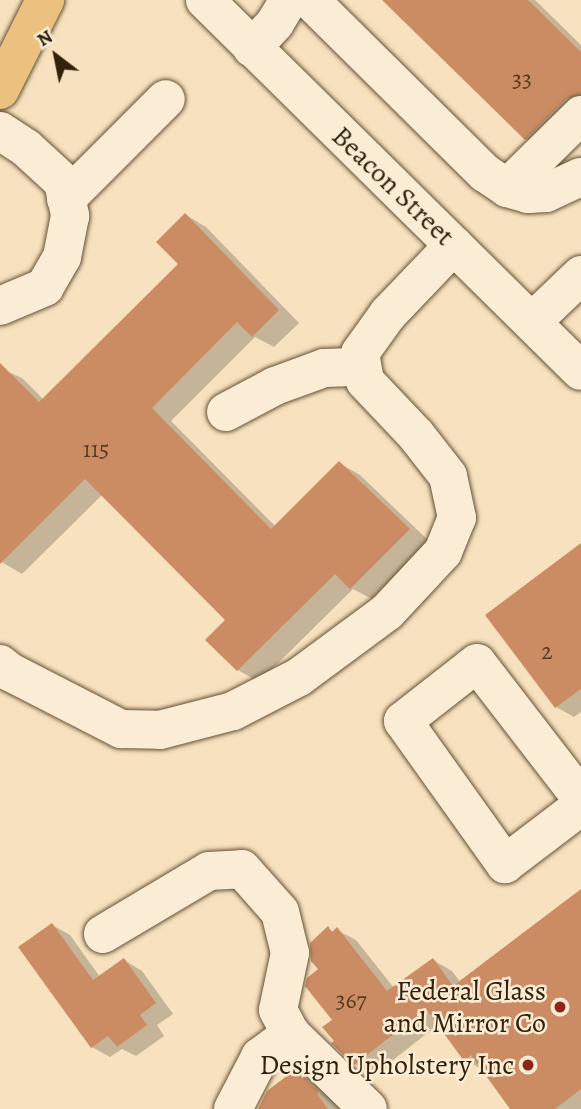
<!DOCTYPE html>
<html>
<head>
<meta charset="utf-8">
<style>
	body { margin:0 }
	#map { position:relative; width:581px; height:1109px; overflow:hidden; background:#f8e1be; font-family:Alegreya,serif }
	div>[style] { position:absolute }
	.shadow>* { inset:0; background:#0003 }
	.building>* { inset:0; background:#cc8c63 }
	.roads { filter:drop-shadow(0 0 2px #645238) drop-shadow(0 0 2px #645238) }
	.minor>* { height:38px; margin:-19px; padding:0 19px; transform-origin:19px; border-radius:19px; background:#faecd5 }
	.major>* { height:38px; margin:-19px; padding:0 19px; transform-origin:19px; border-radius:19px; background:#ecc07f }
	.dots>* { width:19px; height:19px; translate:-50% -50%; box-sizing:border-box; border:4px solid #faecd5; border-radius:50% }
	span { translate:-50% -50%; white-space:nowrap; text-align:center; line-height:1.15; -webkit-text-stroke:5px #faecd5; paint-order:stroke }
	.number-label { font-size:24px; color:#583c22 }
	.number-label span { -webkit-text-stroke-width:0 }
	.street-label { font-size:28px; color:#32220c }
	.poi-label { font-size:28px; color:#32220c }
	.right { translate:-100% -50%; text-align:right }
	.north { position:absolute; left:21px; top:21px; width:70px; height:70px; -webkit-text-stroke:5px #faecd5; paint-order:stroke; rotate:328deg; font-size:19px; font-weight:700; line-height:28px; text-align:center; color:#32220c }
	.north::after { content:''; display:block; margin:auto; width:24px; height:32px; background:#32220c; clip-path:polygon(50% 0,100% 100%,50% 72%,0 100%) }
</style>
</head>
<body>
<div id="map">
	<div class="shadow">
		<i style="clip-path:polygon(385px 0,535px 0,581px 45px,581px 117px,546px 150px,526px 139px)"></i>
		<i style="clip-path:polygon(186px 215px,206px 227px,299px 323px,274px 347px,255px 337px,171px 421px,276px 527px,339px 463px,360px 475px,430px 542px,372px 599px,353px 589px,259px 682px,238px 670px,228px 620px,103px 494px,22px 574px,0 561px,0 368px,22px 378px,44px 400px,181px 265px)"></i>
		<i style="clip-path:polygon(581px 546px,581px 712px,574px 717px,556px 707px)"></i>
		<i style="clip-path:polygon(581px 891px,581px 1109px,512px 1109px,484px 1071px,465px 1059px,439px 1024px,374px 1075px,355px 1064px,334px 1020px,320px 970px,328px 929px,334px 932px,337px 930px,356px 940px,394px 988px,433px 960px,452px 971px,461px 983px)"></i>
		<i style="clip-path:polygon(52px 925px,70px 935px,100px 977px,124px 960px,142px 971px,173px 1014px,157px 1025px,164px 1036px,136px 1056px,122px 1049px,110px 1057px,92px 1047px)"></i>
		<i style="clip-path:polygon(296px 1072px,313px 1081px,343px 1109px,265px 1109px)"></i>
	</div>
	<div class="building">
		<i style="clip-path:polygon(382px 0,528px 0,581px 52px,581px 94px,566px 99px,525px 140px)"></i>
		<i style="clip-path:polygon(185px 213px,279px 310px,252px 337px,237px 322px,152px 408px,271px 529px,339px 461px,410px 529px,350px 589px,335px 574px,237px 671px,205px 640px,225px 620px,85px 479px,0 564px,0 363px,39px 402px,178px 264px,156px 242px)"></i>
		<i style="clip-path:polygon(581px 543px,581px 689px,555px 708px,485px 615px)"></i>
		<i style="clip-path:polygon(581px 889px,581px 1089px,555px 1109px,510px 1109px,471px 1055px,464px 1061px,426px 1009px,354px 1065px,331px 1043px,334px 1041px,322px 1027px,332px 1020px,305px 986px,307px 978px,318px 969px,311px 961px,310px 943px,328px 926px,332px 932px,337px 927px,387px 991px,433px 958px,453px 986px)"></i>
		<i style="clip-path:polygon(52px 923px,93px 980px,124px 958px,156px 1003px,140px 1015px,147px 1025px,117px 1047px,108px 1036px,91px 1048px,18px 947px)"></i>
		<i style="clip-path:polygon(296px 1069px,319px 1092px,317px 1094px,328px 1109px,258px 1109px,267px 1091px)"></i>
	</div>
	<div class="roads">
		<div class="minor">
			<i style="left:205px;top:0;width:528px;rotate:44.62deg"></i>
			<i style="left:310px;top:0;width:246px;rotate:44.7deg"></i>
			<i style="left:485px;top:173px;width:27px;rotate:34deg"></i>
			<i style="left:507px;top:188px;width:22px;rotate:16deg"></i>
			<i style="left:528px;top:194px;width:18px;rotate:-3deg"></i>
			<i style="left:546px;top:193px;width:38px;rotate:-25deg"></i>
			<i style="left:252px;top:48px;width:34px;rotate:-47deg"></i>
			<i style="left:275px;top:23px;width:27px;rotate:-59deg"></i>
			<i style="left:0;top:131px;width:31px;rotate:33deg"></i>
			<i style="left:26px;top:148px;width:50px;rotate:42.6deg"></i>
			<i style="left:63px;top:182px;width:35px;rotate:78deg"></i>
			<i style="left:70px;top:216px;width:42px;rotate:101deg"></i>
			<i style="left:62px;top:257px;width:34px;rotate:120deg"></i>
			<i style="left:45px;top:287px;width:49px;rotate:157.1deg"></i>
			<i style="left:507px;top:188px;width:104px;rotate:-44.6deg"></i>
			<i style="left:66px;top:199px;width:141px;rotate:-45deg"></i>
			<i style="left:532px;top:322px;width:68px;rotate:-43.8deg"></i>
			<i style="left:226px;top:412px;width:55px;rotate:-28deg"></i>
			<i style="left:275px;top:386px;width:52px;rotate:-20.2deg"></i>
			<i style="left:324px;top:368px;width:37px;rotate:-2deg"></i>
			<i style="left:0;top:664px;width:13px;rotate:39deg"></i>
			<i style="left:10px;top:672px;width:125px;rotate:27.2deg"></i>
			<i style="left:121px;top:729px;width:39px;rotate:1deg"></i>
			<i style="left:160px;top:730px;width:75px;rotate:-14.6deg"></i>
			<i style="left:233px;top:711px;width:74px;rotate:-27.3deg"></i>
			<i style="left:299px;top:677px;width:109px;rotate:-36.5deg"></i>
			<i style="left:387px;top:612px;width:82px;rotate:-47deg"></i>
			<i style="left:443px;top:552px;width:37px;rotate:-68deg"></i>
			<i style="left:457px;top:518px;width:43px;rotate:-102.1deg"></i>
			<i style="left:448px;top:476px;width:52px;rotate:-128deg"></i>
			<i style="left:416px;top:435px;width:74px;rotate:-133.4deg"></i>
			<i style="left:365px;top:381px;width:28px;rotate:-100deg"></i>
			<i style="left:360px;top:353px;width:48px;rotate:-54.3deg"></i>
			<i style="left:388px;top:314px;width:95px;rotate:-46.3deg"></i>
			<i style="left:581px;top:798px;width:170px;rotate:-127.6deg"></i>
			<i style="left:477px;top:663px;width:94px;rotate:141.9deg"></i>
			<i style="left:403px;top:721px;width:176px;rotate:54.5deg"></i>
			<i style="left:505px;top:864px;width:96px;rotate:-37.3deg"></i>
			<i style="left:103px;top:934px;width:123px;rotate:-30.7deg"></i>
			<i style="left:209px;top:871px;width:33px;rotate:-3deg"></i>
			<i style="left:242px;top:869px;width:57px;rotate:48.5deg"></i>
			<i style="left:280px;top:912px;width:42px;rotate:76.3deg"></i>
			<i style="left:290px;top:953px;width:58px;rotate:101.9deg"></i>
			<i style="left:278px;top:1010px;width:27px;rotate:62deg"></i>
			<i style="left:291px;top:1034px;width:107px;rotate:44.2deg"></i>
			<i style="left:233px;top:1109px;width:59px;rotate:-62.6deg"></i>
			<i style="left:260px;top:1057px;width:39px;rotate:-37deg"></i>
		</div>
		<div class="major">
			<i style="left:0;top:90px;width:101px;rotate:-63.4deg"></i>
		</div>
	</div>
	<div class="dots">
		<i style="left:560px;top:1007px;background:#8f2418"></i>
		<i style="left:528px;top:1065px;background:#8f2418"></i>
	</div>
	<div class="number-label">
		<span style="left:522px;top:80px">33</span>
		<span style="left:96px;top:450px">115</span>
		<span style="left:547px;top:652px">2</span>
		<span style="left:351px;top:1001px">367</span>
	</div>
	<div class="street-label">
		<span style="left:393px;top:186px;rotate:44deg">Beacon Street</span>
	</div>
	<div class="poi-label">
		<span class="right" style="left:546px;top:1007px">Federal Glass<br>and Mirror Co</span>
		<span class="right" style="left:514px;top:1065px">Design Upholstery Inc</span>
	</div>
	<div class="north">N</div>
</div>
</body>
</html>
